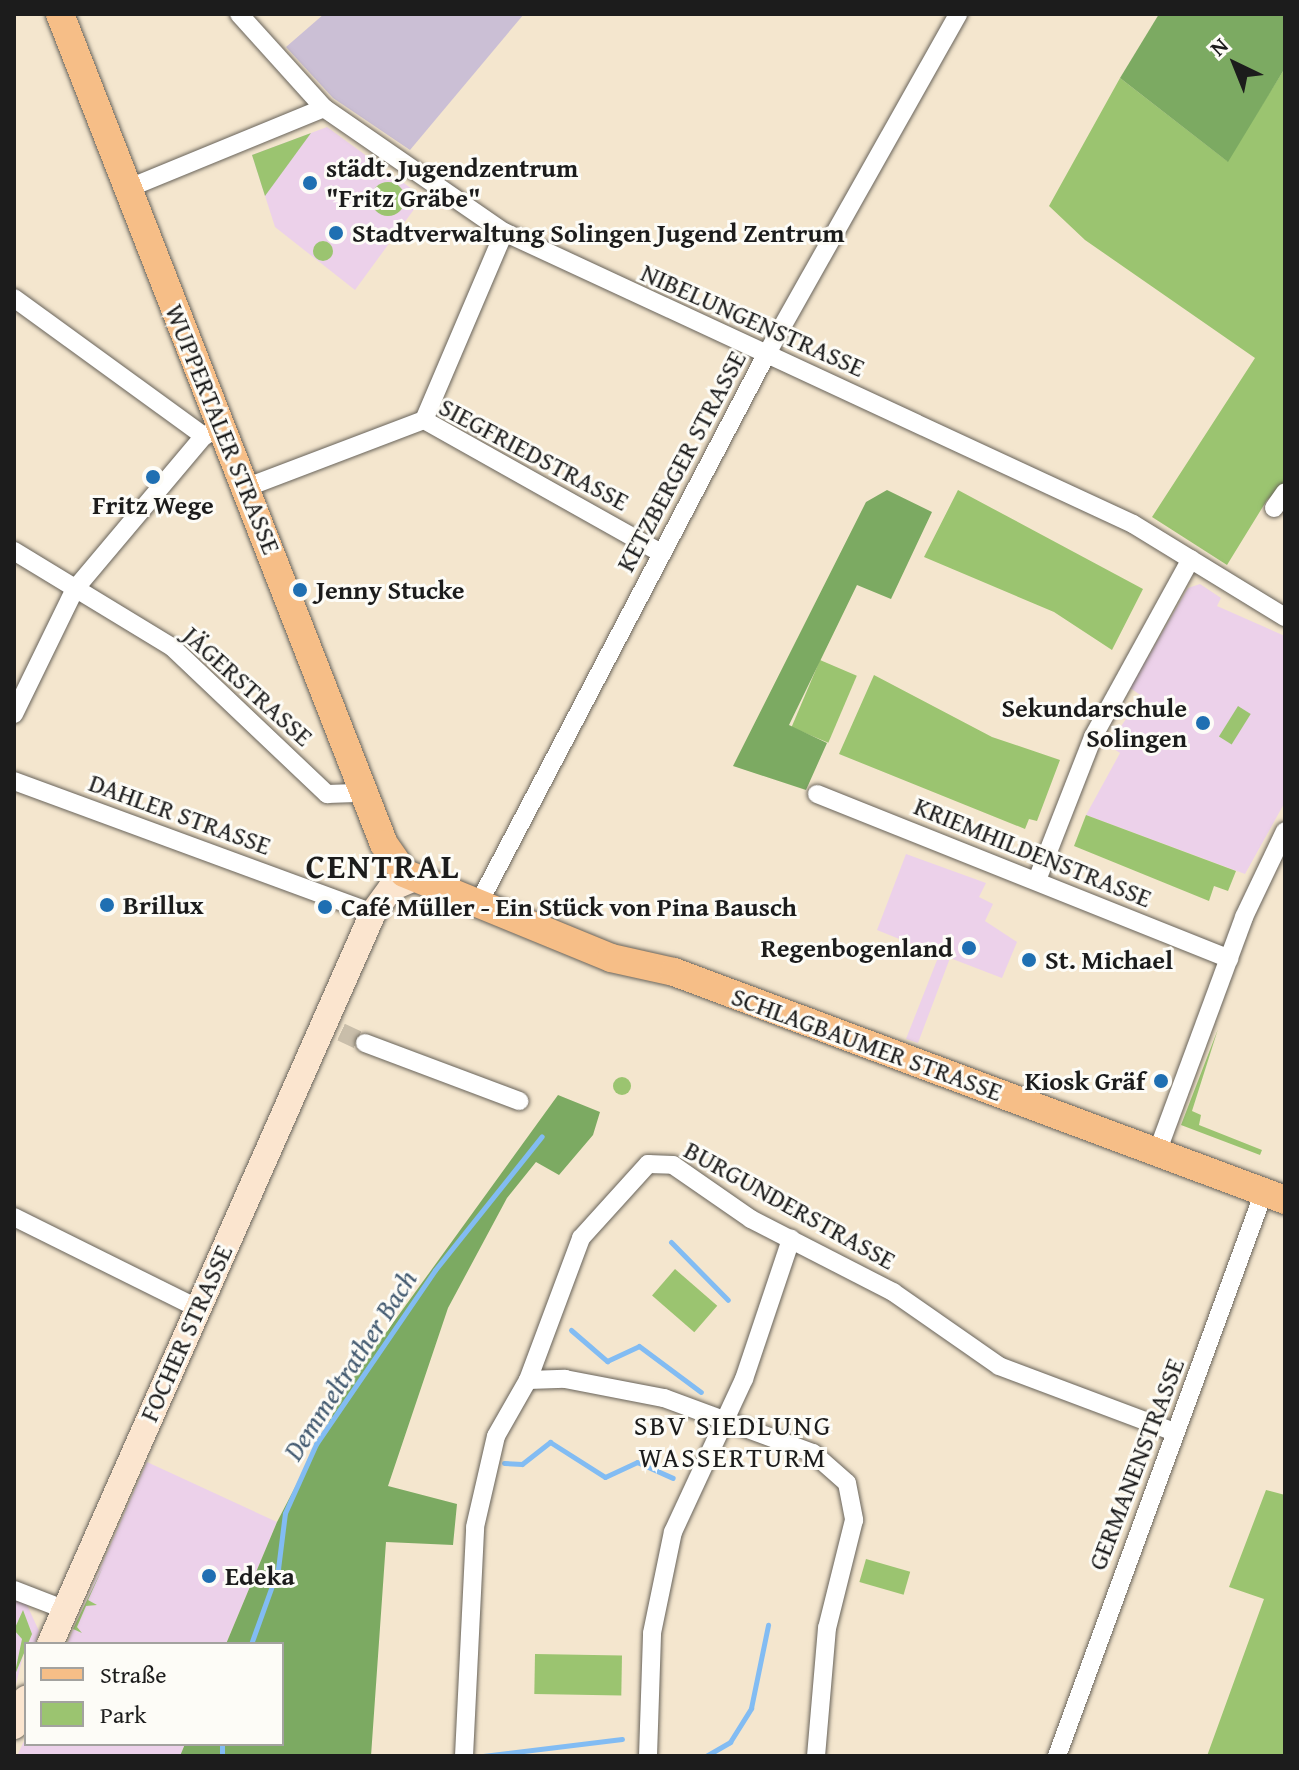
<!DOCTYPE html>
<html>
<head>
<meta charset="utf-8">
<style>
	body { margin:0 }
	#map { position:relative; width:1299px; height:1770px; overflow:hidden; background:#f4e6ce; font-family:"Gentium Book Plus",serif }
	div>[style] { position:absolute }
	.built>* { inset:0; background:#ecd1ea }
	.industrial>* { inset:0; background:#cbbfd5 }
	.green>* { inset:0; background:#9bc470; transform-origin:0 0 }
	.round { border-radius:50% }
	.forest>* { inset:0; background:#7caa62 }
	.stream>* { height:5px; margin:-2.5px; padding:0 2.5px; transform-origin:2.5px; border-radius:2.5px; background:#82bcf3 }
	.minor-tunnel>* { height:18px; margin-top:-9px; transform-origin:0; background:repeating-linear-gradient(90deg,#c9beaa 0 18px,transparent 0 27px) }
	.roads { filter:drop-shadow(0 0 2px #68635a) drop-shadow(0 0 2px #68635a) }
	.minor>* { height:18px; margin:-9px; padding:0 9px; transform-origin:9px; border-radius:9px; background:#fff }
	.secondary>* { height:26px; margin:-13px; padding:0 13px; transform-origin:13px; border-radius:13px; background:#fbe5cf }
	.primary>* { height:28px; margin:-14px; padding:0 14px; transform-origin:14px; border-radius:14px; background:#f6be87 }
	.dots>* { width:22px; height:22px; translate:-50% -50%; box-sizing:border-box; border:4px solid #fdfcf7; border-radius:50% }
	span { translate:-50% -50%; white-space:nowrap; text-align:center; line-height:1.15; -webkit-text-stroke:6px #fdfcf7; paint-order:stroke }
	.poi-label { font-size:26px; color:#1c1c1c; font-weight:700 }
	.left { translate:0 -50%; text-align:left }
	.right { translate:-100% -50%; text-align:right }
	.street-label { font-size:26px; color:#1c1c1c }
	.water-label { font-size:28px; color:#455c72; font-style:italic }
	.neighbourhood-label { font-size:28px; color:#1c1c1c; letter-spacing:2px }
	.district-label { font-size:34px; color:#1c1c1c; font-weight:700; letter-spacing:2px }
	.frame { position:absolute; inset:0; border:16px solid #1c1c1c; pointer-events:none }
	.legend { position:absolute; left:24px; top:1642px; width:260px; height:104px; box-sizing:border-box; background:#fdfcf7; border:2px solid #a3a29f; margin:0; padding:10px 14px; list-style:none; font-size:24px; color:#1c1c1c }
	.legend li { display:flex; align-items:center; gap:16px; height:40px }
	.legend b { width:40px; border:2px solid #a3a29f }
	.north { position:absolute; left:1195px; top:24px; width:80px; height:80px; -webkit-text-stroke:6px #fdfcf7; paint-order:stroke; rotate:317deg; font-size:22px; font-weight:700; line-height:32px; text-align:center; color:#1c1c1c }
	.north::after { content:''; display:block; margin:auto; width:28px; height:36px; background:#1c1c1c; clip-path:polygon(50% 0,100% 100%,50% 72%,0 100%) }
</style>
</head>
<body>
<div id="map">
	<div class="built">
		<i style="clip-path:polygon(327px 127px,423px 197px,355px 290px,275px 227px,252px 155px)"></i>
		<i style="clip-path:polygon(1200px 584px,1221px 598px,1217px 606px,1285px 636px,1285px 802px,1245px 874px,1086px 815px,1120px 753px,1108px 745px,1142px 696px,1130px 688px,1188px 588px)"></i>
		<i style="clip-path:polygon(906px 854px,986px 883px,979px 897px,993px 904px,985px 921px,1017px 942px,1002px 978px,950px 958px,918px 1043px,906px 1039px,939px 955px,877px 930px)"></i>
		<i style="clip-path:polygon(147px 1462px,277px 1522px,226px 1644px,67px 1644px)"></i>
		<i style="clip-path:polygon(14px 1598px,27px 1605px,39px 1631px,35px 1644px,26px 1644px,14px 1692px)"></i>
		<i style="clip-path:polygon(26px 1737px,26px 1744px,185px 1744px,180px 1756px,17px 1756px)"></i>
	</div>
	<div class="industrial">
		<i style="clip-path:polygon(324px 14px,524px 14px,410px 150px,333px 98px,286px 47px)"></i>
	</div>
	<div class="green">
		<i style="clip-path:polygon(1285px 68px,1285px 485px,1267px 500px,1227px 565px,1152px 517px,1255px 358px,1085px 240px,1049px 206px,1120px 78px,1227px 161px)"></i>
		<i style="clip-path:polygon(311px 133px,265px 196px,252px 155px)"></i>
		<i class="round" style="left:371px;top:182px;width:34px;height:34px"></i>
		<i class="round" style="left:313px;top:241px;width:20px;height:20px"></i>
		<i style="clip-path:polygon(958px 490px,1143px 589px,1112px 650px,1054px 612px,924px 557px)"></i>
		<i style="left:820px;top:660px;width:40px;height:73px;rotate:23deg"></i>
		<i style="clip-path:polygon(874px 675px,992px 737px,1060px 760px,1037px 821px,1029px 819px,1025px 829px,839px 754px)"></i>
		<i style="left:1238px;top:706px;width:15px;height:36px;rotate:32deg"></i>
		<i style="clip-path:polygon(1086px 815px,1236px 871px,1228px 891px,1214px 886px,1209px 901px,1074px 846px)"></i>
		<i style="clip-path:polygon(1218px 1029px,1192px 1111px,1201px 1115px,1199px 1125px,1262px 1150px,1260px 1155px,1181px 1125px)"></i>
		<i class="round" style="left:613px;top:1077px;width:18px;height:18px"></i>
		<i style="left:675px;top:1269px;width:56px;height:35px;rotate:41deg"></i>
		<i style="clip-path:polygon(1266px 1490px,1285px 1495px,1285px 1756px,1207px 1756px,1264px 1599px,1229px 1587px)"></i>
		<i style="left:866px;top:1559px;width:46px;height:24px;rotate:16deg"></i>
		<i style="clip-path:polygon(103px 1567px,88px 1600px,97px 1605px,86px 1606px,77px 1627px,82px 1633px,73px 1629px)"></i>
		<i style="clip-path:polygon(23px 1610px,32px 1634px,14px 1677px,22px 1639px,14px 1630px)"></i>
		<i style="left:535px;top:1654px;width:87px;height:40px;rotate:1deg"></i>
	</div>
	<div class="forest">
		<i style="clip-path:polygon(1159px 14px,1285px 14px,1285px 68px,1228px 162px,1120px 78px)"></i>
		<i style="clip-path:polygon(887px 490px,932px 512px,891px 599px,857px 585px,789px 725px,827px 743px,806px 790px,733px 766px,866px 502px)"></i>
		<i style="clip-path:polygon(558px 1095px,600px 1112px,593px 1135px,559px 1175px,536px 1162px,507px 1198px,448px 1308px,388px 1486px,457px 1504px,453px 1545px,386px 1542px,371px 1756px,180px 1756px,185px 1744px,282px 1744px,282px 1644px,226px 1644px,277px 1522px,348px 1385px)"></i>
	</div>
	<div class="stream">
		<i style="left:671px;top:1242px;width:81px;rotate:45.5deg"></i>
		<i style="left:571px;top:1330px;width:48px;rotate:40.7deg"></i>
		<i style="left:607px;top:1361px;width:35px;rotate:-25deg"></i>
		<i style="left:639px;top:1346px;width:77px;rotate:36.6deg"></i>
		<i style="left:504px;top:1463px;width:18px;rotate:3deg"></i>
		<i style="left:522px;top:1464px;width:36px;rotate:-38deg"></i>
		<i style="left:550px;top:1442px;width:65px;rotate:32.5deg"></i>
		<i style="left:605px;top:1477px;width:35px;rotate:-25deg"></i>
		<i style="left:637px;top:1462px;width:39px;rotate:24deg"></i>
		<i style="left:251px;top:1644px;width:80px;rotate:-70.2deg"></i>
		<i style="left:278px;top:1569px;width:56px;rotate:-82.9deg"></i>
		<i style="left:285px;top:1513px;width:76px;rotate:-65.8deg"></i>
		<i style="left:316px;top:1444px;width:211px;rotate:-55.6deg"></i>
		<i style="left:435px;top:1270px;width:171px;rotate:-51.4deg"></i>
		<i style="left:222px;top:1756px;width:12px;rotate:-90deg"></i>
		<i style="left:483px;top:1756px;width:140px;rotate:-7deg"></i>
		<i style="left:706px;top:1756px;width:28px;rotate:-30deg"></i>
		<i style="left:730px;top:1742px;width:40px;rotate:-58deg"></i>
		<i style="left:751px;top:1708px;width:85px;rotate:-78.4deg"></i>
	</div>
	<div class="minor-tunnel">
		<i style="left:341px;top:1032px;width:26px;rotate:25deg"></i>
	</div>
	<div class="roads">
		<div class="minor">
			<i style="left:239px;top:14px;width:127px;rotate:47.9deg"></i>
			<i style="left:324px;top:108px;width:219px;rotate:34.6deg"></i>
			<i style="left:504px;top:232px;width:693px;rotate:24.9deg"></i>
			<i style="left:1133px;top:524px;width:178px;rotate:31.5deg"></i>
			<i style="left:129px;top:188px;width:211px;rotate:-22.3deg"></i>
			<i style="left:14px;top:298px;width:235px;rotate:36deg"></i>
			<i style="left:424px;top:420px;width:204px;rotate:-66.9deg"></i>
			<i style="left:245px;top:488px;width:191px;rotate:-20.8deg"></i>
			<i style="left:424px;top:420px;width:272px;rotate:29.3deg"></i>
			<i style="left:1274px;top:508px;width:19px;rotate:-55deg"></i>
			<i style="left:14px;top:551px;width:185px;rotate:31.3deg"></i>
			<i style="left:172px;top:647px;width:214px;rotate:43.5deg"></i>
			<i style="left:327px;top:794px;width:37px;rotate:-2deg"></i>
			<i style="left:14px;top:714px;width:139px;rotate:-64deg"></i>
			<i style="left:75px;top:589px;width:200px;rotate:-49.9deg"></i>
			<i style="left:204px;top:436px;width:18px;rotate:-27deg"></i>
			<i style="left:14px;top:781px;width:382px;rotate:20.2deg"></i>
			<i style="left:817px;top:794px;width:444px;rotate:21.8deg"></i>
			<i style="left:1037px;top:880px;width:154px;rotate:-68.6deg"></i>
			<i style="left:1093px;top:737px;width:203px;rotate:-61.2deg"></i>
			<i style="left:483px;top:895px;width:607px;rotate:-62.34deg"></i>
			<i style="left:765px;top:357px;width:394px;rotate:-60.6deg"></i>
			<i style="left:365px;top:1043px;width:165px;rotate:20.6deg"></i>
			<i style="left:1158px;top:1150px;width:248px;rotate:-69.7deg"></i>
			<i style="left:1244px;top:917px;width:95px;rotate:-64.5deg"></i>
			<i style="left:14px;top:1217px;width:204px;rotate:26.4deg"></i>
			<i style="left:528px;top:1380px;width:37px;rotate:-2deg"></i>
			<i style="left:565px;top:1379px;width:101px;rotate:10.9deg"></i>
			<i style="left:664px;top:1398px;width:159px;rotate:20.3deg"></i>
			<i style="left:813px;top:1453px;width:45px;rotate:41.4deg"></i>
			<i style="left:847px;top:1483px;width:38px;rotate:79deg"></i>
			<i style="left:854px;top:1520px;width:111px;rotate:104deg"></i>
			<i style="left:827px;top:1628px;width:128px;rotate:94.9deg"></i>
			<i style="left:14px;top:1590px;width:56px;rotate:21deg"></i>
			<i style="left:464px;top:1756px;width:229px;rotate:-87.2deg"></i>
			<i style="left:475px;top:1527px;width:93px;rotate:-77deg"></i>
			<i style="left:496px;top:1436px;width:64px;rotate:-60.3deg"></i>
			<i style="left:528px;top:1380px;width:152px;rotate:-69.5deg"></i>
			<i style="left:581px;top:1238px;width:100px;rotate:-47.8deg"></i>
			<i style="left:648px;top:1164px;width:25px;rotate:2deg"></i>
			<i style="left:673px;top:1165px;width:95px;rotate:34.7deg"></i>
			<i style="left:751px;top:1219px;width:160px;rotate:27.2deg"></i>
			<i style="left:893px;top:1292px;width:129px;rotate:34.9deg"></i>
			<i style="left:999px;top:1366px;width:188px;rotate:20.6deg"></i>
			<i style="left:648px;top:1756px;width:123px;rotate:-88.1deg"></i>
			<i style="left:652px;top:1633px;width:103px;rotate:-78.3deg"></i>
			<i style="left:673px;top:1532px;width:169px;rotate:-65.1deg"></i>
			<i style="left:744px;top:1379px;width:148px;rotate:-71.4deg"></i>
			<i style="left:1057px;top:1756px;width:601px;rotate:-69.85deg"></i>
		</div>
		<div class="secondary">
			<i style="left:50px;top:1644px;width:799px;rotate:-66.16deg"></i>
			<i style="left:373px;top:913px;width:31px;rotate:-54deg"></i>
			<i style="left:391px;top:888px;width:23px;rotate:-23deg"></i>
			<i style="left:14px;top:1726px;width:30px;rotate:-66deg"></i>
		</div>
		<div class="primary">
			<i style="left:60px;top:14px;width:891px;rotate:68.68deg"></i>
			<i style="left:384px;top:844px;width:35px;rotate:55deg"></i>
			<i style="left:404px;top:873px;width:224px;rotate:22.3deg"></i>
			<i style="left:611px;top:958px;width:65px;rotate:12.5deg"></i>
			<i style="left:674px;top:972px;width:652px;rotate:20.46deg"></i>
		</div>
	</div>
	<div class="dots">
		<i style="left:310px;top:183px;background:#1f6fb2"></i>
		<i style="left:336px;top:233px;background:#1f6fb2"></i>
		<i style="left:153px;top:477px;background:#1f6fb2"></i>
		<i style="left:300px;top:590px;background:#1f6fb2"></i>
		<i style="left:1203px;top:723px;background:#1f6fb2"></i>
		<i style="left:107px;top:905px;background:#1f6fb2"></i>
		<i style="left:325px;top:907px;background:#1f6fb2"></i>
		<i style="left:969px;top:948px;background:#1f6fb2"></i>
		<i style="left:1029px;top:960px;background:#1f6fb2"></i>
		<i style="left:1161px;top:1081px;background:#1f6fb2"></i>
		<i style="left:209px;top:1576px;background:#1f6fb2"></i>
	</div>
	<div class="poi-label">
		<span class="left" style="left:326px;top:183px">städt. Jugendzentrum<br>"Fritz Gräbe"</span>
		<span class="left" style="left:352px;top:233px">Stadtverwaltung Solingen Jugend Zentrum</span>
		<span style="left:153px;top:505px">Fritz Wege</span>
		<span class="left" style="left:316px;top:590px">Jenny Stucke</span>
		<span class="right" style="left:1187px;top:723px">Sekundarschule<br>Solingen</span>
		<span class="left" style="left:123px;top:905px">Brillux</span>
		<span class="left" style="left:341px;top:907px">Café Müller - Ein Stück von Pina Bausch</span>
		<span class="right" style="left:953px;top:948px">Regenbogenland</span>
		<span class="left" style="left:1045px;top:960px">St. Michael</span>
		<span class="right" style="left:1145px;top:1081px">Kiosk Gräf</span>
		<span class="left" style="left:225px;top:1576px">Edeka</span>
	</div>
	<div class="street-label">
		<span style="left:753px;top:320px;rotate:24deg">NIBELUNGENSTRASSE</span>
		<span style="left:223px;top:429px;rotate:68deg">WUPPERTALER STRASSE</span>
		<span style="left:534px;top:454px;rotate:28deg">SIEGFRIEDSTRASSE</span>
		<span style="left:681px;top:461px;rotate:-62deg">KETZBERGER STRASSE</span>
		<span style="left:248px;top:686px;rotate:42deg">JÄGERSTRASSE</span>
		<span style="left:180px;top:814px;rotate:20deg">DAHLER STRASSE</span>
		<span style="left:1033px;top:852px;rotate:22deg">KRIEMHILDENSTRASSE</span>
		<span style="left:867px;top:1044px;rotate:20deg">SCHLAGBAUMER STRASSE</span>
		<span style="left:790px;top:1205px;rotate:29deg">BURGUNDERSTRASSE</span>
		<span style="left:186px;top:1333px;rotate:-66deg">FOCHER STRASSE</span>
		<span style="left:1136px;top:1464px;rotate:-69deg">GERMANENSTRASSE</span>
	</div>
	<div class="water-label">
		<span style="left:350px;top:1365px;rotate:-57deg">Demmeltrather Bach</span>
	</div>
	<div class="neighbourhood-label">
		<span style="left:733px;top:1441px">SBV SIEDLUNG<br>WASSERTURM</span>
	</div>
	<div class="district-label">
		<span style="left:383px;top:866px">CENTRAL</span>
	</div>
	<div class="frame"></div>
	<ul class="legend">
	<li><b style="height:10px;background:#f6be87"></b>Straße</li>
	<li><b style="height:22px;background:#9bc470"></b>Park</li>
	</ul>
	<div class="north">N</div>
</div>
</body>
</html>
